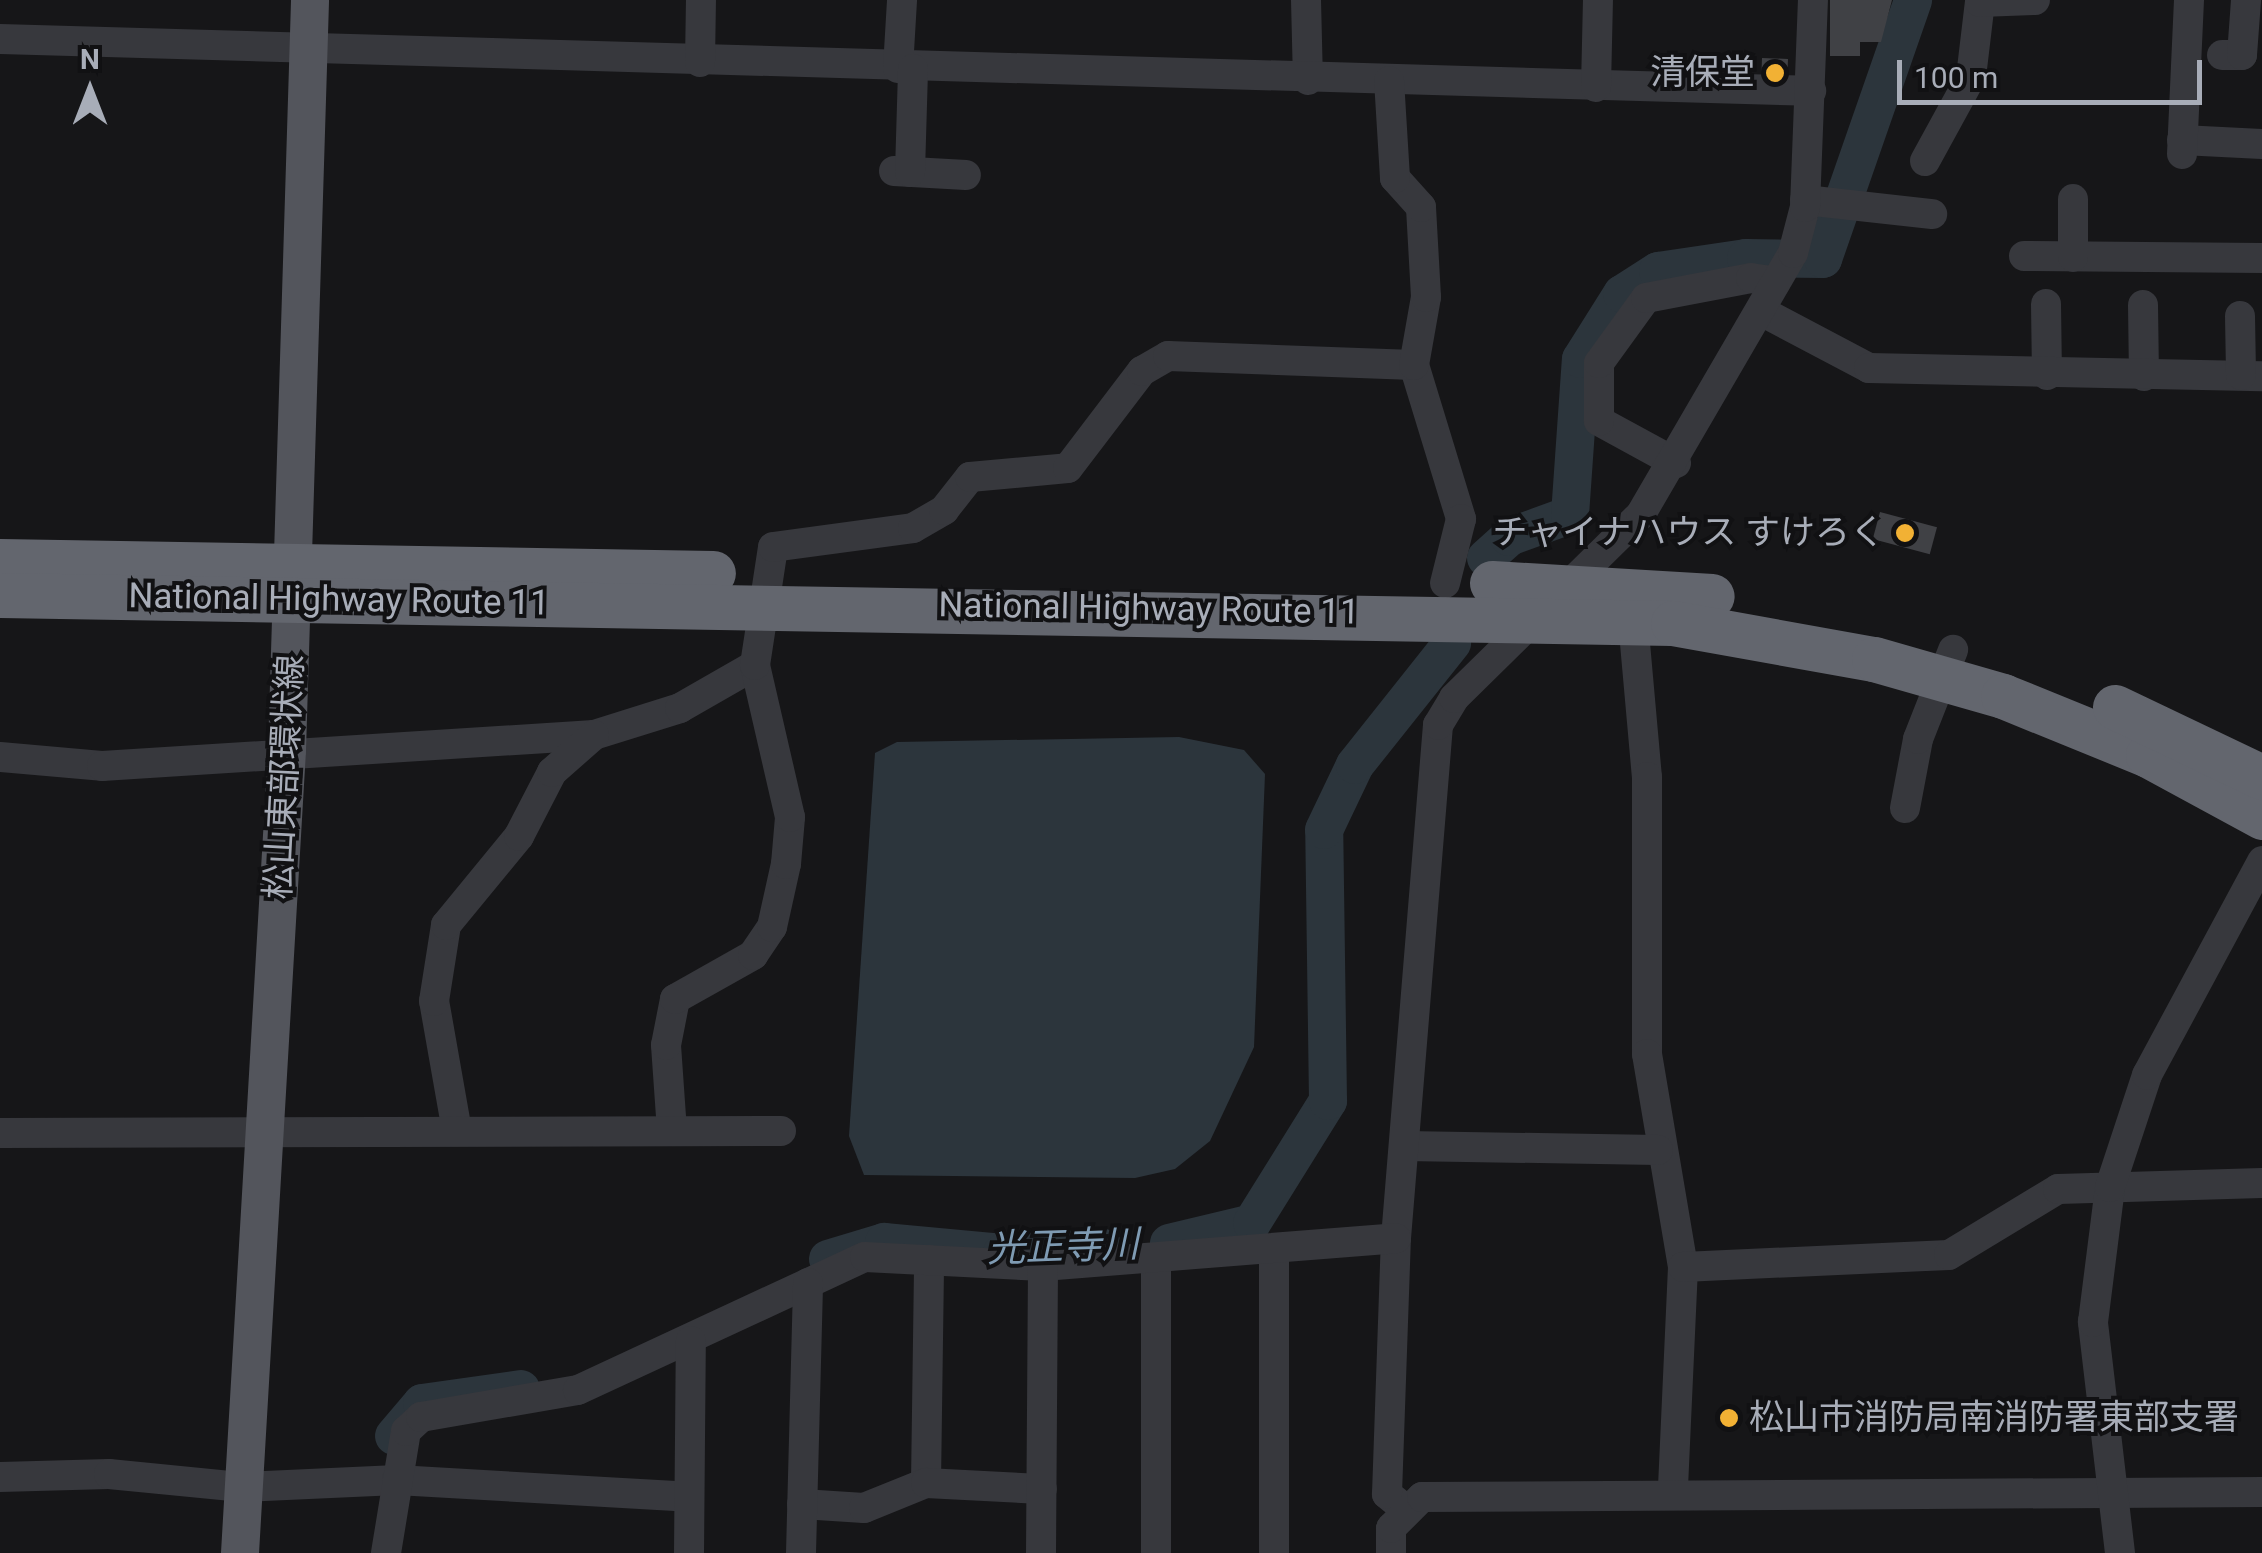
<!DOCTYPE html>
<html>
<head>
<meta charset="utf-8">
<style>
	body { margin:0 }
	#map { position:relative; width:2262px; height:1553px; overflow:hidden; background:#161618; font-family:Roboto,"Noto Sans JP",sans-serif }
	div>[style] { position:absolute }
	.water>* { inset:0; background:#2c353c }
	.river>* { height:38px; margin:-19px; padding:0 19px; transform-origin:19px; border-radius:19px; background:#2c353c }
	.building>* { inset:0; background:#404145; transform-origin:0 0 }
	.minor>* { height:30px; margin:-15px; padding:0 15px; transform-origin:15px; border-radius:15px; background:#37383d }
	.major>* { height:38px; margin:-19px; padding:0 19px; transform-origin:19px; border-radius:19px; background:#53555c }
	.highway>* { height:45px; margin:-22.5px; padding:0 22.5px; transform-origin:22.5px; border-radius:22.5px; background:#63666e }
	.dots>* { width:28px; height:28px; translate:-50% -50%; box-sizing:border-box; border:5px solid #111113; border-radius:50% }
	span { translate:-50% -50%; white-space:nowrap; text-align:center; line-height:1.15; -webkit-text-stroke:8px #111113; paint-order:stroke }
	.poi-label { font-size:35px; color:#a8adb8 }
	.right { translate:-100% -50%; text-align:right }
	.left { translate:0 -50%; text-align:left }
	.street-label { font-size:35px; color:#a8adb8 }
	.water-label { font-size:38px; color:#7f9bb3; font-style:italic }
	.north { position:absolute; left:40px; top:40px; width:100px; height:100px; -webkit-text-stroke:8px #111113; paint-order:stroke; rotate:0deg; font-size:28px; font-weight:700; line-height:40px; text-align:center; color:#a8adb8 }
	.north::after { content:''; display:block; margin:auto; width:35px; height:45px; background:#a8adb8; clip-path:polygon(50% 0,100% 100%,50% 72%,0 100%) }
	.scale { position:absolute; left:1897px; top:60px; width:305px; height:45px; box-sizing:border-box; border:5px solid #a8adb8; border-top:0; padding-left:12px; font-size:30px; line-height:35px; white-space:nowrap; color:#a8adb8; -webkit-text-stroke:8px #111113; paint-order:stroke }
</style>
</head>
<body>
<div id="map">
	<div class="water">
		<i style="clip-path:polygon(1179px 737px,1244px 750px,1265px 774px,1254px 1047px,1210px 1141px,1175px 1169px,1135px 1178px,864px 1175px,849px 1136px,875px 753px,897px 742px)"></i>
	</div>
	<div class="river">
		<i style="left:1486px;top:558px;width:31px;rotate:-42deg"></i>
		<i style="left:1509px;top:537px;width:65px;rotate:-19.8deg"></i>
		<i style="left:1570px;top:515px;width:156px;rotate:-86deg"></i>
		<i style="left:1581px;top:359px;width:77px;rotate:-57.8deg"></i>
		<i style="left:1622px;top:294px;width:43px;rotate:-32.6deg"></i>
		<i style="left:1658px;top:271px;width:89px;rotate:-8.4deg"></i>
		<i style="left:1746px;top:258px;width:77px;rotate:0.7deg"></i>
		<i style="left:1823px;top:259px;width:274px;rotate:-70.8deg"></i>
		<i style="left:1169px;top:1243px;width:85px;rotate:-13.5deg"></i>
		<i style="left:1252px;top:1223px;width:144px;rotate:-58.1deg"></i>
		<i style="left:1328px;top:1101px;width:271px;rotate:-90.8deg"></i>
		<i style="left:1324px;top:830px;width:72px;rotate:-64.5deg"></i>
		<i style="left:1355px;top:765px;width:156px;rotate:-51.5deg"></i>
		<i style="left:828px;top:1259px;width:59px;rotate:-16.9deg"></i>
		<i style="left:884px;top:1242px;width:119px;rotate:5.3deg"></i>
		<i style="left:1002px;top:1253px;width:102px;rotate:-2.8deg"></i>
		<i style="left:394px;top:1436px;width:43px;rotate:-49.7deg"></i>
		<i style="left:422px;top:1403px;width:100px;rotate:-8deg"></i>
	</div>
	<div class="building">
		<i style="clip-path:polygon(1830px 0,1892px 0,1881px 42px,1860px 42px,1860px 56px,1830px 56px)"></i>
		<i style="left:1762px;top:58px;width:26px;height:30px;rotate:2deg"></i>
		<i style="left:1880px;top:512px;width:59px;height:28px;rotate:15deg"></i>
	</div>
	<div class="minor">
		<i style="left:1306px;top:0;width:80px;rotate:88.6deg"></i>
		<i style="left:0;top:39px;width:1812px;rotate:1.64deg"></i>
		<i style="left:2222px;top:55px;width:20px"></i>
		<i style="left:2242px;top:55px;width:55px;rotate:-85.8deg"></i>
		<i style="left:700px;top:62px;width:62px;rotate:-89.1deg"></i>
		<i style="left:898px;top:68px;width:68px;rotate:-86.6deg"></i>
		<i style="left:1596px;top:87px;width:87px;rotate:-88.7deg"></i>
		<i style="left:2182px;top:140px;width:80px;rotate:2.9deg"></i>
		<i style="left:2182px;top:154px;width:154px;rotate:-87.4deg"></i>
		<i style="left:1925px;top:161px;width:96px;rotate:-61.3deg"></i>
		<i style="left:1971px;top:77px;width:76px;rotate:-83.2deg"></i>
		<i style="left:1980px;top:2px;width:55px;rotate:-2.1deg"></i>
		<i style="left:894px;top:171px;width:72px;rotate:3.2deg"></i>
		<i style="left:910px;top:172px;width:103px;rotate:-88.3deg"></i>
		<i style="left:1805px;top:200px;width:128px;rotate:6.3deg"></i>
		<i style="left:2024px;top:256px;width:238px;rotate:0.5deg"></i>
		<i style="left:2073px;top:257px;width:58px;rotate:-90deg"></i>
		<i style="left:2046px;top:304px;width:71px;rotate:89.2deg"></i>
		<i style="left:2143px;top:305px;width:71px;rotate:89.2deg"></i>
		<i style="left:1761px;top:311px;width:122px;rotate:27.8deg"></i>
		<i style="left:1869px;top:368px;width:393px;rotate:1.2deg"></i>
		<i style="left:2240px;top:316px;width:59px;rotate:89deg"></i>
		<i style="left:1414px;top:365px;width:161px;rotate:73deg"></i>
		<i style="left:1461px;top:519px;width:66px;rotate:104deg"></i>
		<i style="left:1676px;top:463px;width:88px;rotate:-151.4deg"></i>
		<i style="left:1599px;top:421px;width:58px;rotate:-90deg"></i>
		<i style="left:1599px;top:363px;width:80px;rotate:-54.1deg"></i>
		<i style="left:1646px;top:298px;width:107px;rotate:-10.8deg"></i>
		<i style="left:1751px;top:278px;width:25px;rotate:9deg"></i>
		<i style="left:1633px;top:621px;width:157px;rotate:84.9deg"></i>
		<i style="left:1647px;top:777px;width:277px;rotate:90deg"></i>
		<i style="left:1647px;top:1054px;width:216px;rotate:80.4deg"></i>
		<i style="left:1683px;top:1267px;width:224px;rotate:92.6deg"></i>
		<i style="left:0;top:757px;width:102px;rotate:5deg"></i>
		<i style="left:102px;top:766px;width:493px;rotate:-3.6deg"></i>
		<i style="left:594px;top:735px;width:90px;rotate:-17.4deg"></i>
		<i style="left:680px;top:708px;width:86px;rotate:-29.8deg"></i>
		<i style="left:1905px;top:808px;width:70px;rotate:-79.3deg"></i>
		<i style="left:1918px;top:739px;width:96px;rotate:-68.5deg"></i>
		<i style="left:457px;top:1131px;width:132px;rotate:-100deg"></i>
		<i style="left:434px;top:1001px;width:77px;rotate:-81deg"></i>
		<i style="left:446px;top:925px;width:115px;rotate:-50.6deg"></i>
		<i style="left:519px;top:836px;width:72px;rotate:-62.7deg"></i>
		<i style="left:552px;top:772px;width:56px;rotate:-41.4deg"></i>
		<i style="left:672px;top:1131px;width:86px;rotate:-94deg"></i>
		<i style="left:666px;top:1045px;width:47px;rotate:-78.9deg"></i>
		<i style="left:675px;top:999px;width:90px;rotate:-29.4deg"></i>
		<i style="left:753px;top:955px;width:34px;rotate:-56deg"></i>
		<i style="left:772px;top:927px;width:65px;rotate:-77.5deg"></i>
		<i style="left:786px;top:864px;width:47px;rotate:-85.1deg"></i>
		<i style="left:790px;top:817px;width:156px;rotate:-103deg"></i>
		<i style="left:755px;top:665px;width:119px;rotate:-81.3deg"></i>
		<i style="left:773px;top:547px;width:141px;rotate:-7.7deg"></i>
		<i style="left:913px;top:528px;width:36px;rotate:-30deg"></i>
		<i style="left:944px;top:510px;width:42px;rotate:-51.8deg"></i>
		<i style="left:970px;top:477px;width:98px;rotate:-5.2deg"></i>
		<i style="left:1068px;top:468px;width:122px;rotate:-52.7deg"></i>
		<i style="left:1142px;top:371px;width:30px;rotate:-30deg"></i>
		<i style="left:1168px;top:356px;width:246px;rotate:2.1deg"></i>
		<i style="left:1414px;top:365px;width:69px;rotate:-80deg"></i>
		<i style="left:1426px;top:297px;width:90px;rotate:-93.2deg"></i>
		<i style="left:1421px;top:207px;width:39px;rotate:-132deg"></i>
		<i style="left:1395px;top:178px;width:97px;rotate:-93.5deg"></i>
		<i style="left:0;top:1133px;width:781px;rotate:-0.15deg"></i>
		<i style="left:1405px;top:1146px;width:253px;rotate:0.9deg"></i>
		<i style="left:1274px;top:1252px;width:301px;rotate:90deg"></i>
		<i style="left:1156px;top:1259px;width:294px;rotate:90deg"></i>
		<i style="left:1683px;top:1267px;width:266px;rotate:-2.6deg"></i>
		<i style="left:1949px;top:1255px;width:127px;rotate:-31.2deg"></i>
		<i style="left:2058px;top:1189px;width:204px;rotate:-1.7deg"></i>
		<i style="left:0;top:1477px;width:109px;rotate:-1.6deg"></i>
		<i style="left:109px;top:1474px;width:134px;rotate:5.6deg"></i>
		<i style="left:242px;top:1487px;width:155px;rotate:-2.6deg"></i>
		<i style="left:397px;top:1480px;width:292px;rotate:3.3deg"></i>
		<i style="left:926px;top:1483px;width:223px;rotate:-89.2deg"></i>
		<i style="left:802px;top:1504px;width:62px;rotate:3.7deg"></i>
		<i style="left:864px;top:1508px;width:67px;rotate:-22deg"></i>
		<i style="left:926px;top:1483px;width:116px;rotate:3deg"></i>
		<i style="left:1404px;top:1508px;width:22px;rotate:-141deg"></i>
		<i style="left:1387px;top:1494px;width:256px;rotate:-88deg"></i>
		<i style="left:1396px;top:1238px;width:515px;rotate:-85.32deg"></i>
		<i style="left:1438px;top:725px;width:31px;rotate:-59deg"></i>
		<i style="left:1454px;top:698px;width:262px;rotate:-44.5deg"></i>
		<i style="left:1641px;top:514px;width:302px;rotate:-59.8deg"></i>
		<i style="left:1793px;top:253px;width:48px;rotate:-75.4deg"></i>
		<i style="left:1805px;top:207px;width:207px;rotate:-87.8deg"></i>
		<i style="left:386px;top:1553px;width:124px;rotate:-80.7deg"></i>
		<i style="left:406px;top:1431px;width:21px;rotate:-43deg"></i>
		<i style="left:421px;top:1417px;width:159px;rotate:-9.8deg"></i>
		<i style="left:578px;top:1390px;width:316px;rotate:-24.9deg"></i>
		<i style="left:865px;top:1257px;width:178px;rotate:2.9deg"></i>
		<i style="left:1043px;top:1266px;width:354px;rotate:-4.5deg"></i>
		<i style="left:689px;top:1553px;width:212px;rotate:-89.5deg"></i>
		<i style="left:801px;top:1553px;width:270px;rotate:-88.5deg"></i>
		<i style="left:1041px;top:1553px;width:287px;rotate:-89.6deg"></i>
		<i style="left:1391px;top:1553px;width:25px;rotate:-90deg"></i>
		<i style="left:1391px;top:1528px;width:44px;rotate:-45deg"></i>
		<i style="left:1422px;top:1497px;width:840px;rotate:-0.34deg"></i>
		<i style="left:2120px;top:1553px;width:233px;rotate:-96.7deg"></i>
		<i style="left:2093px;top:1322px;width:136px;rotate:-82.8deg"></i>
		<i style="left:2110px;top:1187px;width:118px;rotate:-71.7deg"></i>
		<i style="left:2147px;top:1075px;width:243px;rotate:-61.7deg"></i>
	</div>
	<div class="major">
		<i style="left:240px;top:1553px;width:804px;rotate:-86.65deg"></i>
		<i style="left:287px;top:750px;width:750px;rotate:-88.24deg"></i>
	</div>
	<div class="highway">
		<i style="left:0;top:561px;width:713px;rotate:0.96deg"></i>
		<i style="left:1492px;top:583px;width:220px;rotate:3.4deg"></i>
		<i style="left:0;top:595px;width:1673px;rotate:0.96deg"></i>
		<i style="left:1673px;top:623px;width:204px;rotate:10.2deg"></i>
		<i style="left:1874px;top:659px;width:134px;rotate:16deg"></i>
		<i style="left:2003px;top:696px;width:157px;rotate:22.1deg"></i>
		<i style="left:2148px;top:755px;width:130px;rotate:28.5deg"></i>
		<i style="left:2115px;top:707px;width:163px;rotate:25.5deg"></i>
	</div>
	<div class="dots">
		<i style="left:1775px;top:73px;background:#f2b134"></i>
		<i style="left:1905px;top:533px;background:#f2b134"></i>
		<i style="left:1729px;top:1418px;background:#f2b134"></i>
	</div>
	<div class="poi-label">
		<span class="right" style="left:1755px;top:73px">清保堂</span>
		<span class="right" style="left:1885px;top:533px">チャイナハウス すけろく</span>
		<span class="left" style="left:1749px;top:1418px">松山市消防局南消防署東部支署</span>
	</div>
	<div class="street-label">
		<span style="left:339px;top:600px;rotate:1deg">National Highway Route 11</span>
		<span style="left:1149px;top:609px;rotate:1deg">National Highway Route 11</span>
		<span style="left:285px;top:777px;rotate:-87deg">松山東部環状線</span>
	</div>
	<div class="water-label">
		<span style="left:1063px;top:1247px;rotate:-2deg">光正寺川</span>
	</div>
	<div class="north">N</div>
	<div class="scale">100 m</div>
</div>
</body>
</html>
